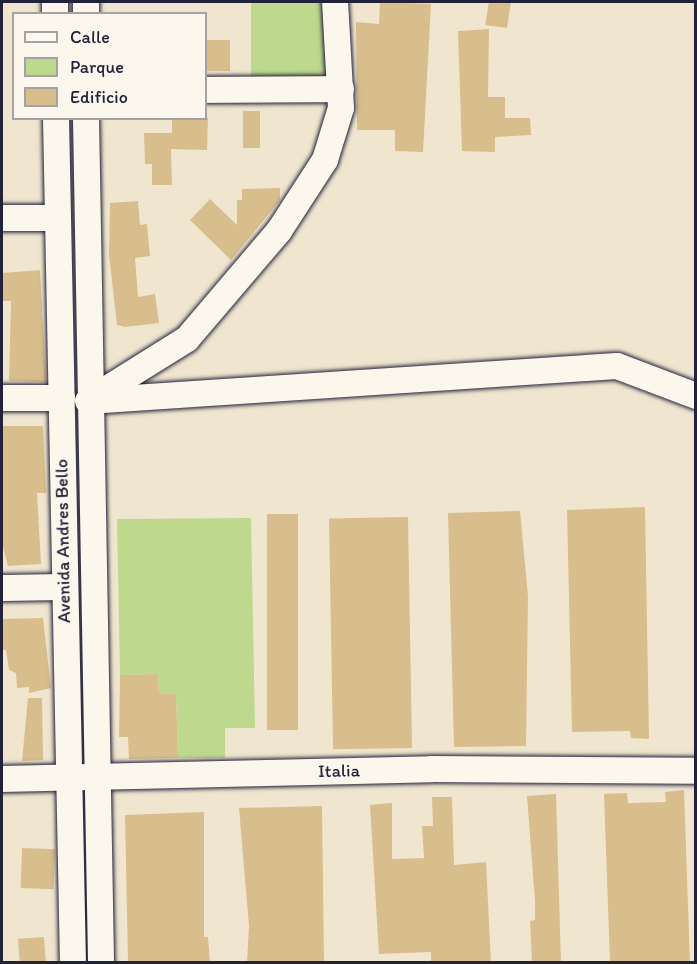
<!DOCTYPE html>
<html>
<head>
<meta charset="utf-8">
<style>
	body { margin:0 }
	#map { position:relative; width:697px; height:964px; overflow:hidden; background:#f0e6d0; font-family:Itim,sans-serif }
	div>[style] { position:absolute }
	.green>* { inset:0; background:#bed88e; transform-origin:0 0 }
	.building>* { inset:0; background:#d8bd8d; transform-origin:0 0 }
	.roads { filter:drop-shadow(0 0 2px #22223b) drop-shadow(0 0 2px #22223b) }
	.minor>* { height:26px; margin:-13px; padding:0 13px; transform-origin:13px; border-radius:13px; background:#fbf7ec }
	span { translate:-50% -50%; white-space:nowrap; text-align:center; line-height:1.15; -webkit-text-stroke:5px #fbf7ec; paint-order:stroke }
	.street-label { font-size:18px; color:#22223b }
	.frame { position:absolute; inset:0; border:3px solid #22223b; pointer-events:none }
	.legend { position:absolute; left:12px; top:12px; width:195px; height:108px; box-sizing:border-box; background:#fbf7ec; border:2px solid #a4a2a5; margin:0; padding:8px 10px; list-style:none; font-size:18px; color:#22223b }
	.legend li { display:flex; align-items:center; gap:12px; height:30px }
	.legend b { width:30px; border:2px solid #a4a2a5 }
</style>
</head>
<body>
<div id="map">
	<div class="green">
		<i style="left:251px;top:2px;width:75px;height:77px"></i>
		<i style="clip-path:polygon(251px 518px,255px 728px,225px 728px,225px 758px,178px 758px,176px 694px,159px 694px,158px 674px,120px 675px,117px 519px)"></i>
	</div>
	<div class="building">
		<i style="clip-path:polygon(380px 2px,431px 4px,423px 152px,395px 151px,395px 130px,357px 130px,356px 22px,379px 24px)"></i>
		<i style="clip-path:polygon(489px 2px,511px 2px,507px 28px,485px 25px)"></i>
		<i style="clip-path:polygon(489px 29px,488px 97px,505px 97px,505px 118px,530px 118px,531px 135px,495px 137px,495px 152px,462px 151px,458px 31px)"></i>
		<i style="left:206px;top:40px;width:24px;height:31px"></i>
		<i style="left:243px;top:111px;width:17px;height:37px"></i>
		<i style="clip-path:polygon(172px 118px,208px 118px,207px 150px,171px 149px,172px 185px,152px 185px,152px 164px,145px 164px,144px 133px,172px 133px)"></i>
		<i style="clip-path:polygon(280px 188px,280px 200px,231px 260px,190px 220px,210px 199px,237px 225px,237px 200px,242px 200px,242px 189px)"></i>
		<i style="clip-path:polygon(138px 201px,140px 225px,147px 224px,150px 256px,135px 258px,138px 297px,155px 294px,159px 323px,125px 327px,117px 325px,109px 254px,110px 203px)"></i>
		<i style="clip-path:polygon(40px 270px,46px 382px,9px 381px,11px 301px,2px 301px,2px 273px)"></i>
		<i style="clip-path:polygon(2px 426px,43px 426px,46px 493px,37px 493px,41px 564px,8px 566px,2px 543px)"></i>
		<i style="clip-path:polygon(645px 507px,649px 739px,631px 738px,630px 731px,572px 732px,567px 510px)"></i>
		<i style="clip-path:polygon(520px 511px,528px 596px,526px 746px,454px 747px,448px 513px)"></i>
		<i style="left:267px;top:514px;width:31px;height:216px"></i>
		<i style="left:408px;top:517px;width:231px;height:79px;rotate:89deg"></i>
		<i style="clip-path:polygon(43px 618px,51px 688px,29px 693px,29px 687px,17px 688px,16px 673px,9px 670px,6px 650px,2px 650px,2px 619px)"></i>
		<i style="clip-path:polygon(158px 674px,159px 694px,176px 694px,178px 758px,129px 759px,128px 737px,119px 737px,120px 675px)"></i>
		<i style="clip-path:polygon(28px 698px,42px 698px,43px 760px,22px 761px)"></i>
		<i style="clip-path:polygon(684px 790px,690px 963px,610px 963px,604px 794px,627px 793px,628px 803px,666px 802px,665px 792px)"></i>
		<i style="clip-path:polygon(556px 794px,561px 963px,532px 963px,530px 921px,535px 920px,535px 901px,527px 796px)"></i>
		<i style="clip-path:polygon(432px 797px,452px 797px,454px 865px,486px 862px,491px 963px,431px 963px,431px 952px,379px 954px,370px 805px,392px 803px,392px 859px,424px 858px,422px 826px,433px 826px)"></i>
		<i style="clip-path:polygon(322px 806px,324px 963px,247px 963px,249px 926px,239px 808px)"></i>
		<i style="clip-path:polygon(204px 812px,204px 937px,208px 937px,210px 963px,128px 963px,125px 815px)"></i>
		<i style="left:22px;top:848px;width:33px;height:40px;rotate:2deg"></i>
		<i style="left:44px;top:937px;width:26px;height:26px;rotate:86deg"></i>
	</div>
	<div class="roads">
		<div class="minor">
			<i style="left:55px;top:2px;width:12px;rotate:90deg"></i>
			<i style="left:86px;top:14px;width:12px;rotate:-90deg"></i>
			<i style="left:206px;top:90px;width:135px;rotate:-0.4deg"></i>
			<i style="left:56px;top:118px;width:844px;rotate:88.85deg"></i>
			<i style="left:86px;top:118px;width:844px;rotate:88.98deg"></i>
			<i style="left:2px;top:218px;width:56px"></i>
			<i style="left:2px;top:398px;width:60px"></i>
			<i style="left:91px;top:399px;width:113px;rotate:-32deg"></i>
			<i style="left:187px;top:339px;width:142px;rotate:-49.6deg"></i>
			<i style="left:279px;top:231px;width:85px;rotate:-57.1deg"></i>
			<i style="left:325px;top:160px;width:54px;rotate:-72.9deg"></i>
			<i style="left:341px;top:108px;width:106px;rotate:-93.2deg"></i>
			<i style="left:88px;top:401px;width:530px;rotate:-3.79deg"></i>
			<i style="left:617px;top:366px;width:85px;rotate:20.8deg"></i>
			<i style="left:2px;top:588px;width:62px;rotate:-0.9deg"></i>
			<i style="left:2px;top:779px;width:430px;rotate:-1.3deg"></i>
			<i style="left:432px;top:769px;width:264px;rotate:0.4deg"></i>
		</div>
	</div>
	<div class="street-label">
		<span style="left:63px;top:541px;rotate:-91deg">Avenida Andres Bello</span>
		<span style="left:339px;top:771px;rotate:-1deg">Italia</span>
	</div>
	<div class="frame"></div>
	<ul class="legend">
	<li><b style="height:8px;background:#fbf7ec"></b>Calle</li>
	<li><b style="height:16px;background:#bed88e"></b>Parque</li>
	<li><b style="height:16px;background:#d8bd8d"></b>Edificio</li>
	</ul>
</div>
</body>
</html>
